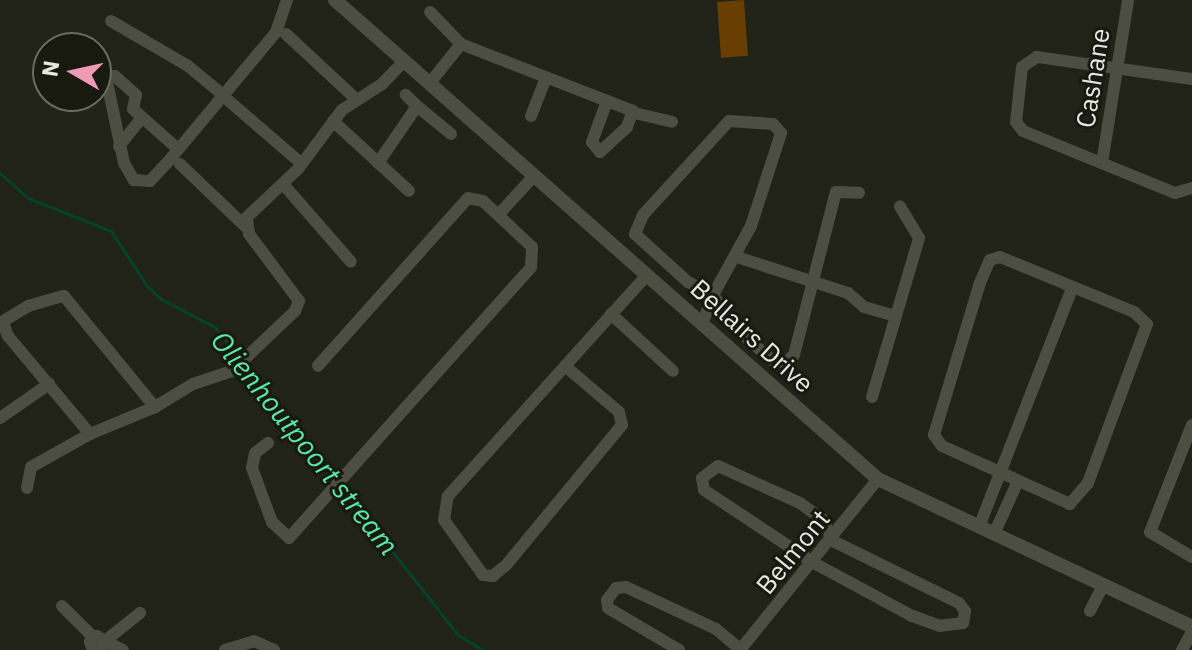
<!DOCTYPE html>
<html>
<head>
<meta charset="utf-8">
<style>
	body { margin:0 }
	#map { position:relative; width:1192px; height:650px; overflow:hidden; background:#212218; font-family:"IBM Plex Sans",sans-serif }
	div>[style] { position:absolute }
	.green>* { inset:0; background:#683e03; transform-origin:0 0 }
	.stream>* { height:3px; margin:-1.5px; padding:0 1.5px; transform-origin:1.5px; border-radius:1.5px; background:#02432a }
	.minor>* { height:12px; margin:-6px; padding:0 6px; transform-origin:6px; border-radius:6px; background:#4c4e42 }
	.tertiary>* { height:14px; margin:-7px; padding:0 7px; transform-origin:7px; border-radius:7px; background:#4c4e42 }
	span { translate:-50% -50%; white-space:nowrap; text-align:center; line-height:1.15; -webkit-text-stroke:6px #18190f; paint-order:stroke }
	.street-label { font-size:26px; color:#e7e9e1 }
	.water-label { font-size:28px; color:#5ae9a7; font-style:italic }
	.north { position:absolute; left:32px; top:32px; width:80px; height:80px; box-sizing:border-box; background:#18190f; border:2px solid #6b6c63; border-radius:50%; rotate:279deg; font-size:22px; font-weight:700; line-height:32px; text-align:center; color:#e7e9e1 }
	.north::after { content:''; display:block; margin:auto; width:28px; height:36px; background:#f09ab7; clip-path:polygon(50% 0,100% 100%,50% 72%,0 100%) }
</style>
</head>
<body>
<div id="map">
	<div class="green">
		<i style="left:744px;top:0;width:56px;height:27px;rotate:86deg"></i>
	</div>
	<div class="stream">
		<i style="left:0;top:173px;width:38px;rotate:42deg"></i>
		<i style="left:28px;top:198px;width:89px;rotate:21.7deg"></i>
		<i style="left:111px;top:231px;width:66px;rotate:56.8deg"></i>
		<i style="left:147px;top:286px;width:19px;rotate:43deg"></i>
		<i style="left:161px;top:299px;width:61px;rotate:27.4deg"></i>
		<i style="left:215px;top:327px;width:42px;rotate:51.8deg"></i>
		<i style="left:246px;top:366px;width:144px;rotate:51.8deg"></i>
		<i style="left:340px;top:485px;width:191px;rotate:51.8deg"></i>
		<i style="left:458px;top:635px;width:29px;rotate:31deg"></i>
	</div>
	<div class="minor">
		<i style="left:430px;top:12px;width:45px;rotate:45.9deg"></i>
		<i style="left:111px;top:21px;width:89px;rotate:30.3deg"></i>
		<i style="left:188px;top:66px;width:45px;rotate:39.6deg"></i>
		<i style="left:286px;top:34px;width:96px;rotate:42.9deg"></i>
		<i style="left:1192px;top:79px;width:157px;rotate:-171.9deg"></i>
		<i style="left:1037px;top:57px;width:18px;rotate:146deg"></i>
		<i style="left:1022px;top:67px;width:55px;rotate:96.2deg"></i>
		<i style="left:1016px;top:122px;width:11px;rotate:52deg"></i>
		<i style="left:1023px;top:131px;width:164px;rotate:22.2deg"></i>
		<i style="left:1175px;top:193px;width:18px;rotate:-16deg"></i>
		<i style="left:429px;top:84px;width:51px;rotate:-51.3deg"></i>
		<i style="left:461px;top:44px;width:185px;rotate:21.3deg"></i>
		<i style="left:633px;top:111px;width:17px;rotate:111deg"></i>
		<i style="left:627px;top:127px;width:37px;rotate:137deg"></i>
		<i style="left:600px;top:152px;width:13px;rotate:-129deg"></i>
		<i style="left:592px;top:142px;width:44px;rotate:-69.9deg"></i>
		<i style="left:229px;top:101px;width:96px;rotate:40.8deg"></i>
		<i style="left:417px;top:106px;width:44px;rotate:39.5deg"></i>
		<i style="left:634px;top:113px;width:39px;rotate:13deg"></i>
		<i style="left:531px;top:116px;width:41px;rotate:-68.5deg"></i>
		<i style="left:333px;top:121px;width:103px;rotate:42.6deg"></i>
		<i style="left:119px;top:146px;width:36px;rotate:-51deg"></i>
		<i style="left:178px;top:149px;width:60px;rotate:-138.4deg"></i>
		<i style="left:133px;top:109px;width:14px;rotate:-78deg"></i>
		<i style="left:136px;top:95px;width:28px;rotate:-138deg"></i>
		<i style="left:115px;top:76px;width:9px;rotate:174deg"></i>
		<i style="left:106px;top:77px;width:88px;rotate:78.2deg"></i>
		<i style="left:124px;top:163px;width:20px;rotate:60deg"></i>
		<i style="left:134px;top:180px;width:16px;rotate:4deg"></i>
		<i style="left:150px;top:181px;width:33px;rotate:-47deg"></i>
		<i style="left:172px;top:157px;width:163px;rotate:-50.2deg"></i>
		<i style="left:276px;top:32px;width:34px;rotate:-71deg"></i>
		<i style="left:378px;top:163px;width:69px;rotate:-55.6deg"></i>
		<i style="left:417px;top:106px;width:16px;rotate:-135deg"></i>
		<i style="left:1102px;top:163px;width:165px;rotate:-80.9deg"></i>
		<i style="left:180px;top:164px;width:91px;rotate:43.7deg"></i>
		<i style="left:283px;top:184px;width:103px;rotate:48.9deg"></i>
		<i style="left:499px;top:214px;width:52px;rotate:-47.4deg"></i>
		<i style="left:737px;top:257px;width:117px;rotate:18deg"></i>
		<i style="left:848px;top:293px;width:21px;rotate:41deg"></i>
		<i style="left:864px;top:307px;width:33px;rotate:16deg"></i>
		<i style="left:1000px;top:257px;width:145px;rotate:22.3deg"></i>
		<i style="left:1134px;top:312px;width:18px;rotate:43deg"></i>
		<i style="left:1147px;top:324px;width:170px;rotate:110.4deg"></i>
		<i style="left:1088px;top:483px;width:28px;rotate:131deg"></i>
		<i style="left:1070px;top:504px;width:141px;rotate:-155.6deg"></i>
		<i style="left:942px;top:446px;width:14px;rotate:-126deg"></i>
		<i style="left:934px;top:435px;width:159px;rotate:-73.2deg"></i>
		<i style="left:980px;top:283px;width:25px;rotate:-67deg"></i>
		<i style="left:990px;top:260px;width:10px;rotate:-17deg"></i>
		<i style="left:611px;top:314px;width:84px;rotate:42.6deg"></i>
		<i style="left:0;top:323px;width:33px;rotate:-31deg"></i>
		<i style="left:28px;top:306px;width:37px;rotate:-16deg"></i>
		<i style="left:64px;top:296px;width:144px;rotate:50.7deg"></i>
		<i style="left:155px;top:407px;width:44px;rotate:-31.2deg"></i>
		<i style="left:193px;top:384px;width:41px;rotate:-18.4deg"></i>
		<i style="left:232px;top:371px;width:87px;rotate:-43.6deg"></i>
		<i style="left:295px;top:311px;width:11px;rotate:-68deg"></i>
		<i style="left:299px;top:301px;width:84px;rotate:-126.7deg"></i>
		<i style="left:249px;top:234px;width:17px;rotate:-97deg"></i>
		<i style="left:247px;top:217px;width:70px;rotate:-43.3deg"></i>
		<i style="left:298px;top:169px;width:74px;rotate:-53.3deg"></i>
		<i style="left:342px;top:110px;width:48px;rotate:-33deg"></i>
		<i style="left:382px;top:84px;width:30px;rotate:-46deg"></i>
		<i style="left:3px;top:323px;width:14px;rotate:69deg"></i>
		<i style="left:8px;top:336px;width:128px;rotate:50.1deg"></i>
		<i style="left:90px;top:434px;width:70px;rotate:-22.6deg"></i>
		<i style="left:702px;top:324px;width:31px;rotate:-69deg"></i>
		<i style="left:713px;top:295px;width:79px;rotate:-61.2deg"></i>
		<i style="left:751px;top:226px;width:98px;rotate:-72.1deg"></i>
		<i style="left:781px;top:133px;width:12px;rotate:-132deg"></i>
		<i style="left:773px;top:124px;width:44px;rotate:-176.1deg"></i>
		<i style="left:729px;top:121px;width:127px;rotate:132.5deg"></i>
		<i style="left:643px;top:215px;width:21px;rotate:113deg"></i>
		<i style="left:635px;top:234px;width:72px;rotate:42.2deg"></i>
		<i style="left:688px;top:282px;width:28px;rotate:27deg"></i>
		<i style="left:713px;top:295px;width:49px;rotate:53.4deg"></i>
		<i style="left:742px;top:334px;width:40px;rotate:41deg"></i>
		<i style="left:772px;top:360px;width:13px;rotate:13deg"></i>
		<i style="left:785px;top:363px;width:12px;rotate:-42deg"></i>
		<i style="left:794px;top:355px;width:168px;rotate:-75.6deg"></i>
		<i style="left:836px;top:192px;width:23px;rotate:2deg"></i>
		<i style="left:565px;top:366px;width:71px;rotate:40.4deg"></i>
		<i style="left:619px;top:412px;width:13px;rotate:77deg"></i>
		<i style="left:622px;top:425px;width:182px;rotate:129.6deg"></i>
		<i style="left:506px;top:565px;width:17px;rotate:140deg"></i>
		<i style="left:493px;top:576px;width:10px;rotate:-174deg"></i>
		<i style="left:483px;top:575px;width:67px;rotate:-125.3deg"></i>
		<i style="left:444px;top:520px;width:24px;rotate:-81deg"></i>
		<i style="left:448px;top:496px;width:297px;rotate:-48deg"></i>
		<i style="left:872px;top:397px;width:166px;rotate:-73.5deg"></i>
		<i style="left:919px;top:238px;width:37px;rotate:-121deg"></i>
		<i style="left:0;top:418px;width:60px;rotate:-34.8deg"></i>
		<i style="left:1192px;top:425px;width:115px;rotate:111.4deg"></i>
		<i style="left:1150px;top:532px;width:49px;rotate:30.8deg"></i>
		<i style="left:268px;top:443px;width:16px;rotate:142deg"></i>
		<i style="left:255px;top:453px;width:15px;rotate:101deg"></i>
		<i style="left:252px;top:468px;width:58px;rotate:69.7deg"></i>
		<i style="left:272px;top:522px;width:23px;rotate:43deg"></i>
		<i style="left:289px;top:538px;width:363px;rotate:-48.2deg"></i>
		<i style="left:531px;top:267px;width:20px;rotate:-87deg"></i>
		<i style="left:532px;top:247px;width:67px;rotate:-136.8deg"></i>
		<i style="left:483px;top:201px;width:15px;rotate:-169deg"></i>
		<i style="left:468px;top:198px;width:225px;rotate:131.8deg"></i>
		<i style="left:718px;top:466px;width:90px;rotate:24.3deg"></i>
		<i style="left:800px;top:503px;width:29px;rotate:36deg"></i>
		<i style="left:823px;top:520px;width:23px;rotate:65deg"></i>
		<i style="left:833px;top:541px;width:140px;rotate:26.2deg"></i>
		<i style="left:959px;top:603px;width:10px;rotate:53deg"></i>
		<i style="left:965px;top:611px;width:12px;rotate:99deg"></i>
		<i style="left:963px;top:623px;width:23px;rotate:173deg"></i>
		<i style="left:940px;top:626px;width:30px;rotate:-160deg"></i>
		<i style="left:912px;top:616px;width:111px;rotate:-151.6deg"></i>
		<i style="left:814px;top:563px;width:132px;rotate:-146.4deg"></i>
		<i style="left:704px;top:490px;width:12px;rotate:-99deg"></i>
		<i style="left:702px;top:478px;width:20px;rotate:-37deg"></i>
		<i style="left:27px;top:488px;width:21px;rotate:-79deg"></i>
		<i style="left:31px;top:467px;width:68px;rotate:-29.2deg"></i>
		<i style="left:979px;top:527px;width:256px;rotate:-68.7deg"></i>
		<i style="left:994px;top:534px;width:58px;rotate:-65.6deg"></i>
		<i style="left:62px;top:606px;width:44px;rotate:45deg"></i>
		<i style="left:1090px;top:611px;width:29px;rotate:-63deg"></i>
		<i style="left:105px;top:641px;width:45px;rotate:-38.7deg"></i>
		<i style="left:105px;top:641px;width:20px;rotate:27deg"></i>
		<i style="left:93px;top:650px;width:9px;rotate:-111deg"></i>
		<i style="left:90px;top:642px;width:9px;rotate:-41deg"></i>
		<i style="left:97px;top:636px;width:9px;rotate:32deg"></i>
		<i style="left:105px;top:641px;width:9px;rotate:108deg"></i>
		<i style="left:225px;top:650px;width:30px;rotate:-17deg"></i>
		<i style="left:254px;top:641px;width:22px;rotate:24deg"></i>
		<i style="left:679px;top:650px;width:82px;rotate:-149.4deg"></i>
		<i style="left:608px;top:608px;width:8px;rotate:-97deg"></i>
		<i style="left:607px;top:600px;width:15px;rotate:-53deg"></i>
		<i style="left:616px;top:588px;width:10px;rotate:-6deg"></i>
		<i style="left:626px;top:587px;width:99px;rotate:25deg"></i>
		<i style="left:716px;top:629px;width:33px;rotate:40deg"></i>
		<i style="left:740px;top:650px;width:220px;rotate:-51.1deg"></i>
		<i style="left:1182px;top:650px;width:21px;rotate:-61deg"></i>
	</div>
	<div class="tertiary">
		<i style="left:335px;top:0;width:724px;rotate:41.42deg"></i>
		<i style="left:878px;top:479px;width:347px;rotate:25.2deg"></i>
	</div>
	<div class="street-label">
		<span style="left:1093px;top:78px;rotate:-81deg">Cashane</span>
		<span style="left:752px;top:336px;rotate:42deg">Bellairs Drive</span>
		<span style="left:793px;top:552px;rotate:-51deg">Belmont</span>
	</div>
	<div class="water-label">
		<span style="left:305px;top:443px;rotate:51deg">Olienhoutpoort stream</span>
	</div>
	<div class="north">N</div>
</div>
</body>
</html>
